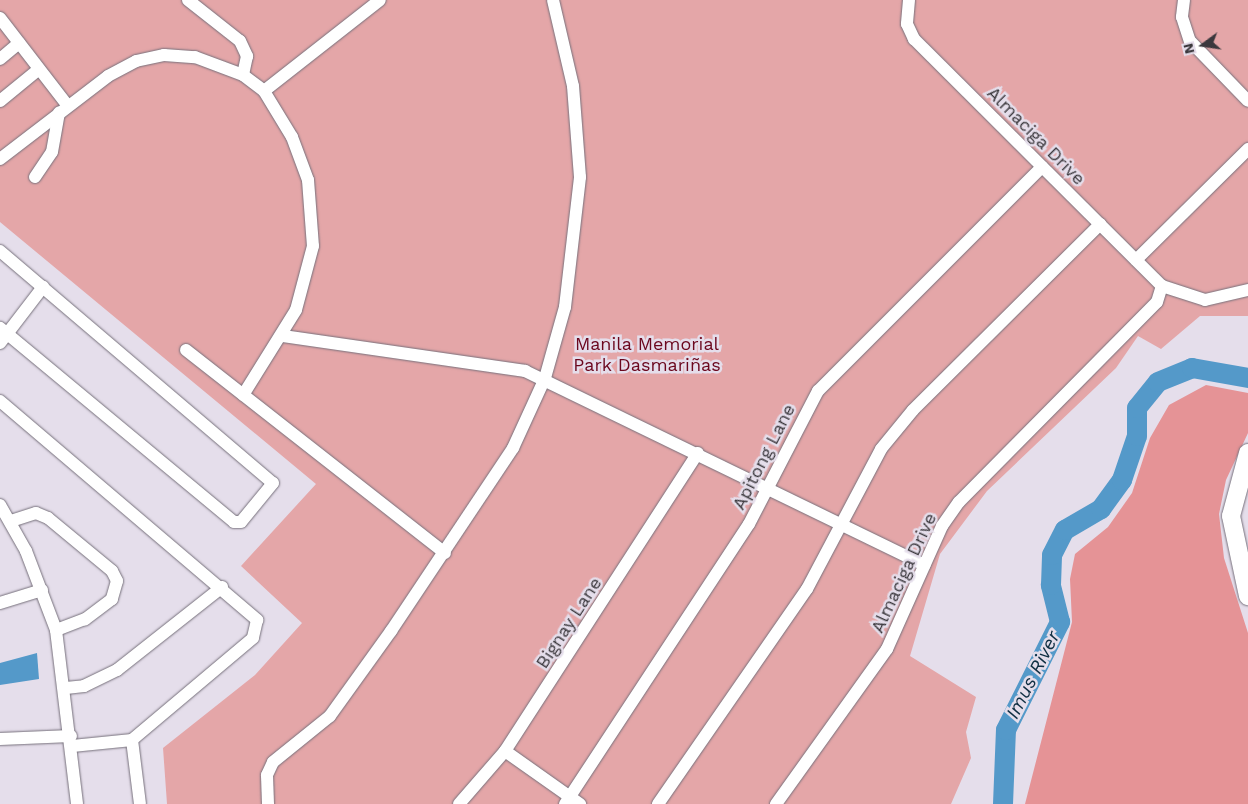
<!DOCTYPE html>
<html>
<head>
<meta charset="utf-8">
<style>
	body { margin:0 }
	#map { position:relative; width:1248px; height:804px; overflow:hidden; background:#e5deeb; font-family:"Work Sans",sans-serif }
	div>[style] { position:absolute }
	.green>* { inset:0; background:#e4a6a8 }
	.forest>* { inset:0; background:#e59396 }
	.water>* { inset:0; background:#5499c9 }
	.river>* { height:20px; margin:-10px; padding:0 10px; transform-origin:10px; border-radius:10px; background:#5499c9 }
	.roads { filter:drop-shadow(0 0 1px #76707b) drop-shadow(0 0 1px #76707b) }
	.minor>* { height:12px; margin:-6px; padding:0 6px; transform-origin:6px; border-radius:6px; background:#fff }
	.highway>* { height:18px; margin:-9px; padding:0 9px; transform-origin:9px; border-radius:9px; background:#fff }
	span { translate:-50% -50%; white-space:nowrap; text-align:center; line-height:1.15; -webkit-text-stroke:5px #e5deeb; paint-order:stroke }
	.street-label { font-size:18px; color:#3b383d }
	.park-label { font-size:18px; color:#6b071e }
	.water-label { font-size:19px; color:#102f43; font-style:italic }
	.north { position:absolute; left:1178px; top:20px; width:50px; height:50px; -webkit-text-stroke:4px #e5deeb; paint-order:stroke; rotate:256deg; font-size:14px; font-weight:700; line-height:20px; text-align:center; color:#3b383d }
	.north::after { content:''; display:block; margin:auto; width:18px; height:22px; background:#3b383d; clip-path:polygon(50% 0,100% 100%,50% 72%,0 100%) }
</style>
</head>
<body>
<div id="map">
	<div class="green">
		<i style="clip-path:polygon(0 0,1248px 0,1248px 316px,1200px 316px,1161px 349px,1138px 336px,1116px 368px,987px 491px,940px 554px,910px 656px,976px 697px,966px 732px,971px 758px,951px 804px,167px 804px,163px 748px,255px 675px,302px 623px,241px 566px,316px 484px,0 222px)"></i>
	</div>
	<div class="forest">
		<i style="clip-path:polygon(1206px 385px,1248px 393px,1248px 433px,1226px 480px,1219px 514px,1224px 558px,1248px 633px,1248px 804px,1025px 804px,1072px 622px,1070px 579px,1075px 554px,1108px 527px,1132px 493px,1150px 438px,1169px 405px)"></i>
	</div>
	<div class="water">
		<i style="clip-path:polygon(37px 653px,39px 679px,0 685px,0 663px)"></i>
	</div>
	<div class="river">
		<i style="left:1003px;top:804px;width:74px;rotate:-87.7deg"></i>
		<i style="left:1006px;top:730px;width:121px;rotate:-63.4deg"></i>
		<i style="left:1060px;top:622px;width:38px;rotate:-104deg"></i>
		<i style="left:1051px;top:585px;width:30px;rotate:-88deg"></i>
		<i style="left:1052px;top:555px;width:28px;rotate:-63deg"></i>
		<i style="left:1065px;top:530px;width:42px;rotate:-30.3deg"></i>
		<i style="left:1101px;top:509px;width:36px;rotate:-54deg"></i>
		<i style="left:1122px;top:480px;width:46px;rotate:-71.2deg"></i>
		<i style="left:1137px;top:436px;width:28px;rotate:-90deg"></i>
		<i style="left:1137px;top:408px;width:33px;rotate:-51deg"></i>
		<i style="left:1158px;top:382px;width:37px;rotate:-22deg"></i>
		<i style="left:1192px;top:368px;width:57px;rotate:10.1deg"></i>
	</div>
	<div class="roads">
		<div class="minor">
			<i style="left:188px;top:0;width:66px;rotate:38.3deg"></i>
			<i style="left:240px;top:41px;width:17px;rotate:65deg"></i>
			<i style="left:247px;top:56px;width:19px;rotate:102deg"></i>
			<i style="left:909px;top:0;width:24px;rotate:95deg"></i>
			<i style="left:907px;top:24px;width:17px;rotate:65deg"></i>
			<i style="left:914px;top:39px;width:350px;rotate:44.9deg"></i>
			<i style="left:1162px;top:286px;width:45px;rotate:18deg"></i>
			<i style="left:1205px;top:300px;width:44px;rotate:-13.1deg"></i>
			<i style="left:1184px;top:0;width:17px;rotate:97deg"></i>
			<i style="left:1182px;top:17px;width:25px;rotate:72deg"></i>
			<i style="left:1190px;top:41px;width:83px;rotate:46deg"></i>
			<i style="left:0;top:18px;width:111px;rotate:52.3deg"></i>
			<i style="left:0;top:59px;width:25px;rotate:-40deg"></i>
			<i style="left:264px;top:91px;width:147px;rotate:-38.1deg"></i>
			<i style="left:0;top:101px;width:50px;rotate:-39.4deg"></i>
			<i style="left:0;top:159px;width:136px;rotate:-37.5deg"></i>
			<i style="left:108px;top:76px;width:32px;rotate:-28deg"></i>
			<i style="left:136px;top:61px;width:29px;rotate:-12deg"></i>
			<i style="left:164px;top:55px;width:31px;rotate:4deg"></i>
			<i style="left:195px;top:57px;width:51px;rotate:20.6deg"></i>
			<i style="left:243px;top:75px;width:26px;rotate:37deg"></i>
			<i style="left:264px;top:91px;width:54px;rotate:58.7deg"></i>
			<i style="left:292px;top:137px;width:46px;rotate:69.6deg"></i>
			<i style="left:308px;top:180px;width:66px;rotate:85.7deg"></i>
			<i style="left:313px;top:246px;width:66px;rotate:104.9deg"></i>
			<i style="left:296px;top:310px;width:100px;rotate:121.9deg"></i>
			<i style="left:35px;top:177px;width:30px;rotate:-56deg"></i>
			<i style="left:52px;top:152px;width:40px;rotate:-80deg"></i>
			<i style="left:0;top:251px;width:358px;rotate:40.4deg"></i>
			<i style="left:273px;top:483px;width:50px;rotate:129.4deg"></i>
			<i style="left:241px;top:522px;width:7px;rotate:180deg"></i>
			<i style="left:234px;top:522px;width:304px;rotate:-140.3deg"></i>
			<i style="left:1136px;top:260px;width:158px;rotate:-44.7deg"></i>
			<i style="left:283px;top:336px;width:245px;rotate:8.2deg"></i>
			<i style="left:525px;top:371px;width:444px;rotate:25.9deg"></i>
			<i style="left:0;top:343px;width:71px;rotate:-52.5deg"></i>
			<i style="left:186px;top:350px;width:329px;rotate:38.1deg"></i>
			<i style="left:0;top:401px;width:338px;rotate:40.4deg"></i>
			<i style="left:257px;top:620px;width:18px;rotate:103deg"></i>
			<i style="left:253px;top:638px;width:158px;rotate:139.9deg"></i>
			<i style="left:132px;top:740px;width:60px;rotate:174.3deg"></i>
			<i style="left:0;top:505px;width:53px;rotate:60.5deg"></i>
			<i style="left:26px;top:551px;width:85px;rotate:69.2deg"></i>
			<i style="left:56px;top:630px;width:175px;rotate:83.1deg"></i>
			<i style="left:11px;top:521px;width:26px;rotate:-18deg"></i>
			<i style="left:36px;top:513px;width:13px;rotate:23deg"></i>
			<i style="left:48px;top:518px;width:83px;rotate:39.6deg"></i>
			<i style="left:112px;top:571px;width:11px;rotate:63deg"></i>
			<i style="left:117px;top:581px;width:19px;rotate:106deg"></i>
			<i style="left:112px;top:599px;width:34px;rotate:143deg"></i>
			<i style="left:85px;top:619px;width:31px;rotate:159deg"></i>
			<i style="left:0;top:603px;width:44px;rotate:-17.2deg"></i>
			<i style="left:66px;top:688px;width:18px;rotate:-6deg"></i>
			<i style="left:84px;top:686px;width:37px;rotate:-26deg"></i>
			<i style="left:117px;top:670px;width:134px;rotate:-38.3deg"></i>
			<i style="left:0;top:739px;width:71px;rotate:-2.4deg"></i>
			<i style="left:132px;top:740px;width:64px;rotate:82.9deg"></i>
			<i style="left:505px;top:751px;width:92px;rotate:35.2deg"></i>
			<i style="left:268px;top:804px;width:29px;rotate:-92deg"></i>
			<i style="left:267px;top:775px;width:14px;rotate:-65deg"></i>
			<i style="left:273px;top:762px;width:73px;rotate:-38.9deg"></i>
			<i style="left:330px;top:716px;width:105px;rotate:-54.3deg"></i>
			<i style="left:391px;top:631px;width:220px;rotate:-56.3deg"></i>
			<i style="left:513px;top:448px;width:77px;rotate:-65.4deg"></i>
			<i style="left:545px;top:378px;width:74px;rotate:-74.3deg"></i>
			<i style="left:565px;top:307px;width:131px;rotate:-83.4deg"></i>
			<i style="left:580px;top:177px;width:91px;rotate:-94.4deg"></i>
			<i style="left:573px;top:86px;width:88px;rotate:-103.1deg"></i>
			<i style="left:459px;top:804px;width:70px;rotate:-49deg"></i>
			<i style="left:505px;top:751px;width:355px;rotate:-57.1deg"></i>
			<i style="left:565px;top:804px;width:335px;rotate:-56.7deg"></i>
			<i style="left:749px;top:524px;width:150px;rotate:-62.6deg"></i>
			<i style="left:818px;top:391px;width:317px;rotate:-45deg"></i>
			<i style="left:658px;top:804px;width:262px;rotate:-55.3deg"></i>
			<i style="left:807px;top:589px;width:158px;rotate:-62.1deg"></i>
			<i style="left:881px;top:449px;width:50px;rotate:-50.6deg"></i>
			<i style="left:913px;top:410px;width:264px;rotate:-44.8deg"></i>
			<i style="left:776px;top:804px;width:191px;rotate:-54.4deg"></i>
			<i style="left:887px;top:649px;width:135px;rotate:-65.9deg"></i>
			<i style="left:942px;top:526px;width:29px;rotate:-55deg"></i>
			<i style="left:959px;top:502px;width:281px;rotate:-45.3deg"></i>
			<i style="left:1157px;top:302px;width:17px;rotate:-73deg"></i>
		</div>
		<div class="highway">
			<i style="left:1248px;top:453px;width:65px;rotate:105.1deg"></i>
			<i style="left:1231px;top:516px;width:82px;rotate:78deg"></i>
		</div>
	</div>
	<div class="street-label">
		<span style="left:1036px;top:136px;rotate:45deg">Almaciga Drive</span>
		<span style="left:764px;top:457px;rotate:-63deg">Apitong Lane</span>
		<span style="left:904px;top:573px;rotate:-65deg">Almaciga Drive</span>
		<span style="left:569px;top:623px;rotate:-57deg">Bignay Lane</span>
	</div>
	<div class="park-label">
		<span style="left:647px;top:355px">Manila Memorial<br>Park Dasmariñas</span>
	</div>
	<div class="water-label">
		<span style="left:1033px;top:675px;rotate:-63deg">Imus River</span>
	</div>
	<div class="north">N</div>
</div>
</body>
</html>
